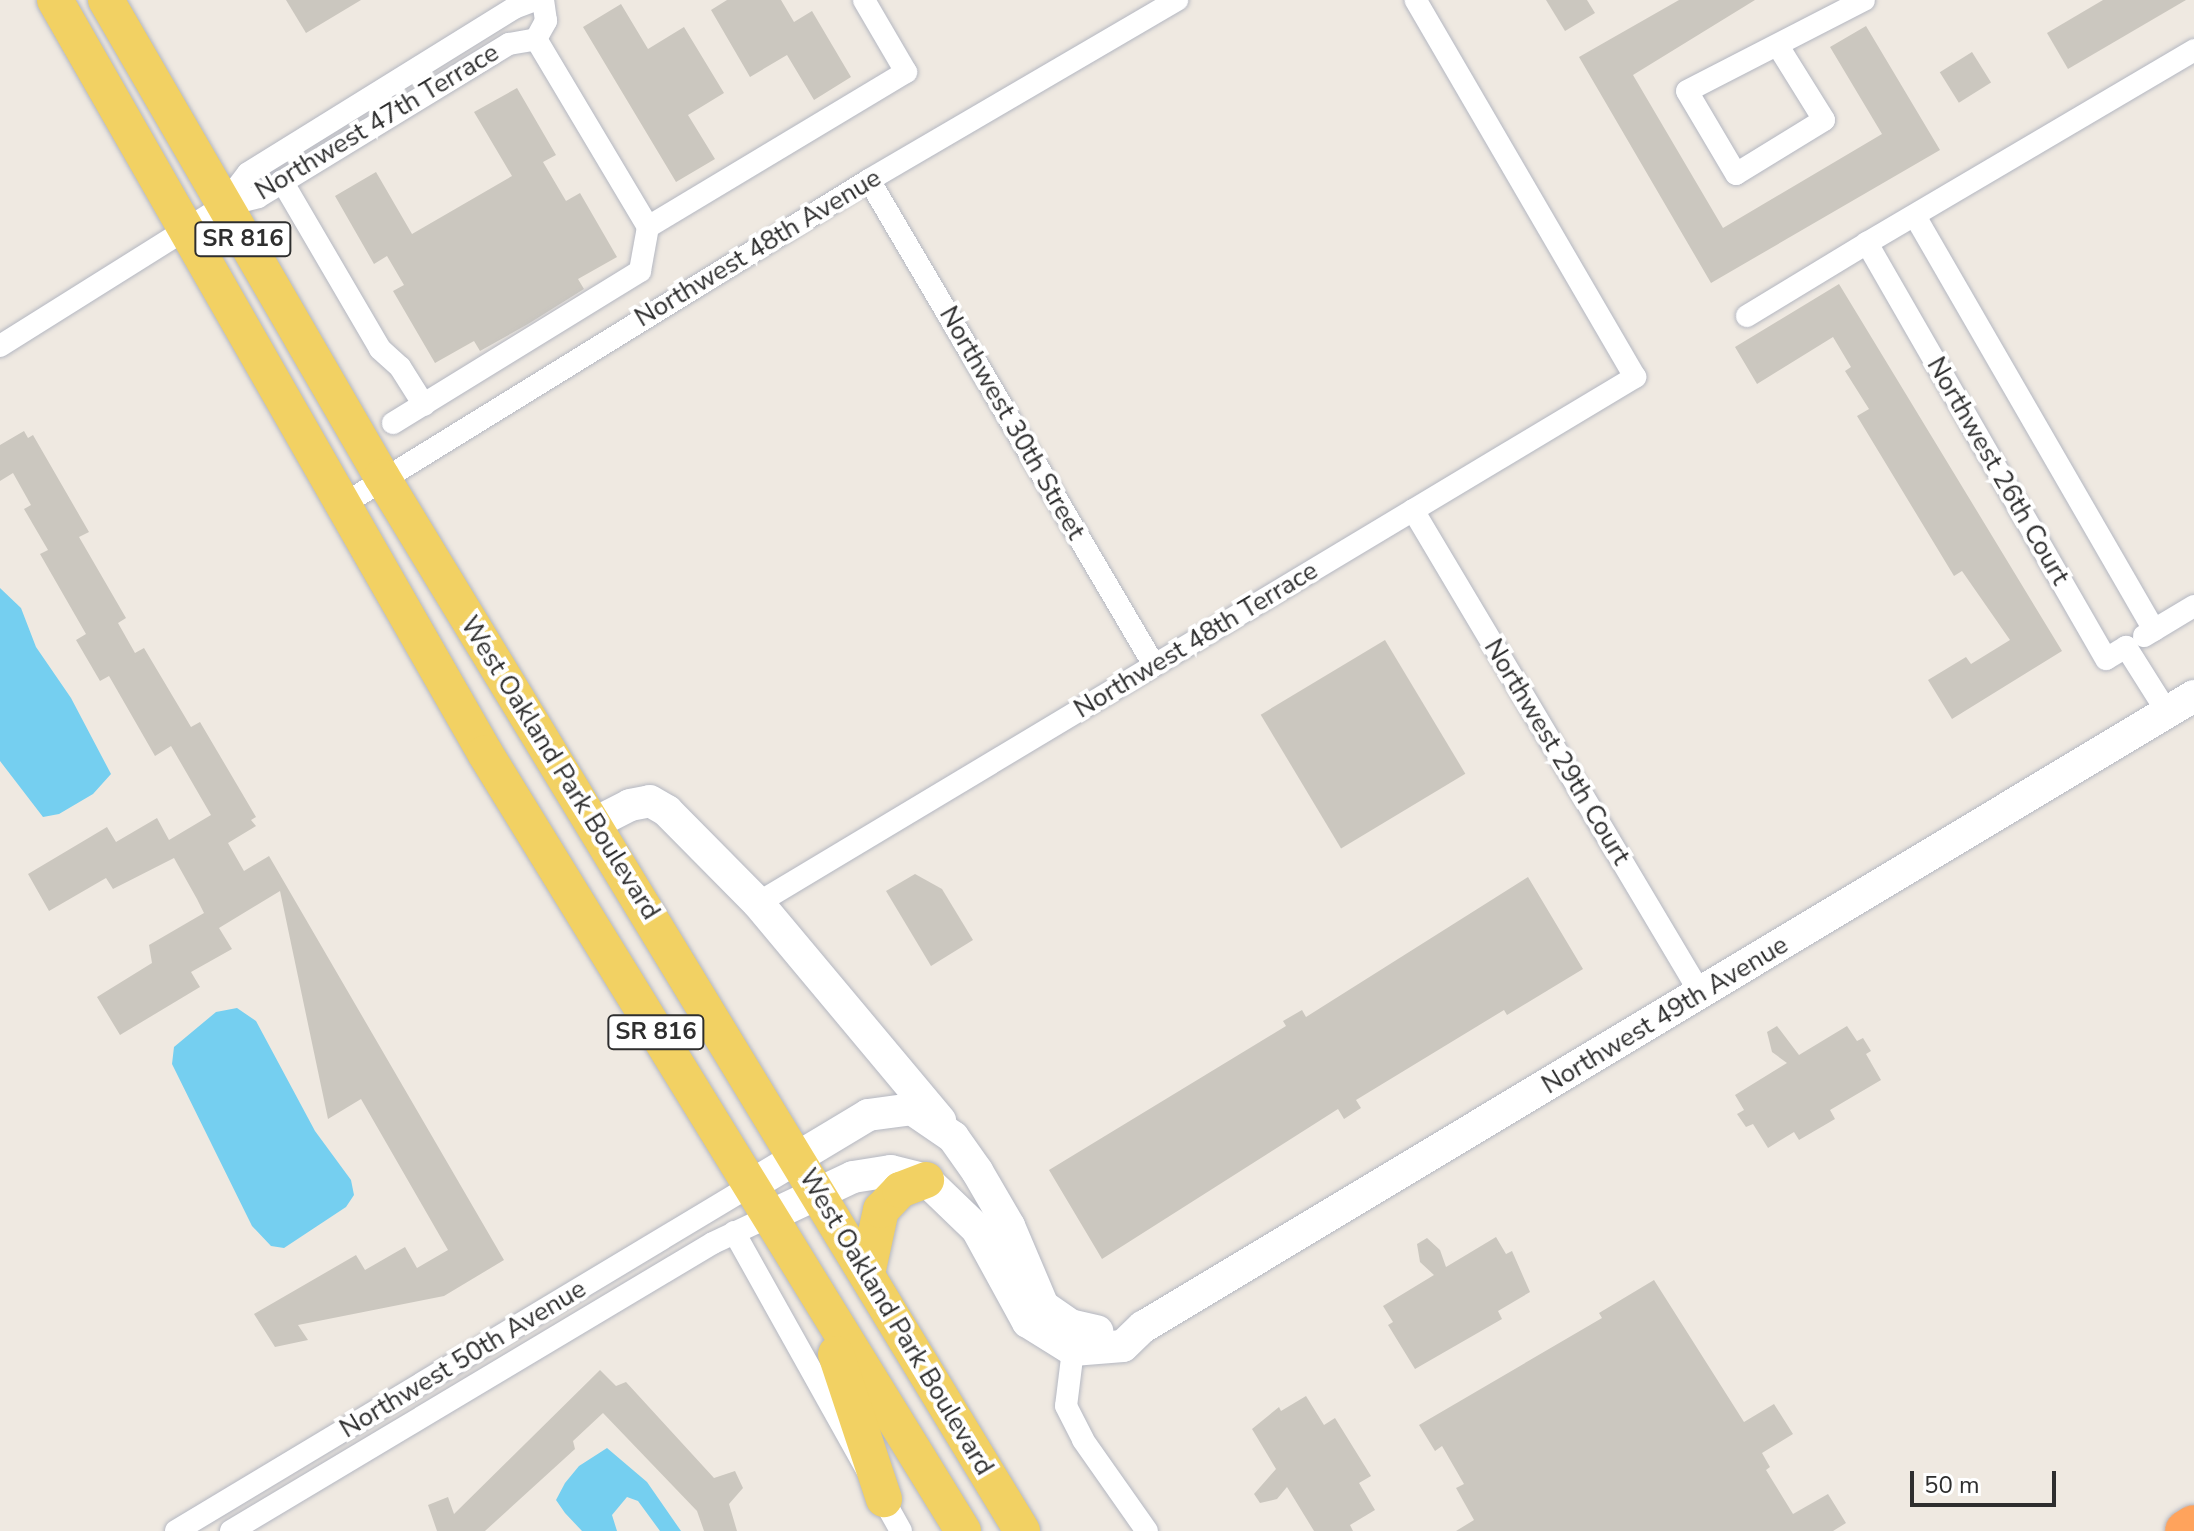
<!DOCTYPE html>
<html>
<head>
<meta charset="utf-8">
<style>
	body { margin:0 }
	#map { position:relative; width:2194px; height:1531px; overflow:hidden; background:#efe9e1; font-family:"Nunito Sans",sans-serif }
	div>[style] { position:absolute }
	.water>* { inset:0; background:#75cff0 }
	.building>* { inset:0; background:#cbc7bf; transform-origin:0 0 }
	.roads { filter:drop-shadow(0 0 2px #b4b7c1) drop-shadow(0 0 2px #b4b7c1) }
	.street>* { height:22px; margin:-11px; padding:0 11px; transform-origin:11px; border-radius:11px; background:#fff }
	.secondary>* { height:32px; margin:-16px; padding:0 16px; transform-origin:16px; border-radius:16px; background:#fff }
	.primary>* { height:36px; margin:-18px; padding:0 18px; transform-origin:18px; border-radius:18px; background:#f2d163 }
	.highway>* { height:42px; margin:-21px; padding:0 21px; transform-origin:21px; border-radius:21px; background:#ffa35c }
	span { translate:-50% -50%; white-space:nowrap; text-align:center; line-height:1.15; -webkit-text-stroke:8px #fff; paint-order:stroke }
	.shield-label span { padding:2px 6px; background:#fff; border:2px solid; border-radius:6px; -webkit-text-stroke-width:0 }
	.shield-label { font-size:24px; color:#2e2e2e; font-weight:700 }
	.street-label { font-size:26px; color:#2e2e2e }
	.scale { position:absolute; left:1910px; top:1471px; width:146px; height:36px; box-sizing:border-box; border:4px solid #2e2e2e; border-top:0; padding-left:10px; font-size:24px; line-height:28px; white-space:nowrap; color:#2e2e2e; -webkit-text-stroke:6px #fff; paint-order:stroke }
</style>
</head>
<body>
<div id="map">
	<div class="water">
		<i style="clip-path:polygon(0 588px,21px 608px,36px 647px,71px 698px,111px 774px,93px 794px,59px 814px,43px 817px,0 761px)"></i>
		<i style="clip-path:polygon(237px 1008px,256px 1021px,315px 1131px,351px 1180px,354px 1195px,346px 1207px,284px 1248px,271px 1246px,252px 1226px,172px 1064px,174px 1047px,216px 1012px)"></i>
		<i style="clip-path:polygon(607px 1448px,647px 1482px,681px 1531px,660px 1531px,638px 1501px,627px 1497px,612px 1515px,617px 1531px,582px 1531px,565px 1513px,556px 1500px,565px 1483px,579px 1466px)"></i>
	</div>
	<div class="building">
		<i style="clip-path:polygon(286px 0,361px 0,306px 33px)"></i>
		<i style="clip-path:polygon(727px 0,781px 0,794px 22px,812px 11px,851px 77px,814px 100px,787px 55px,750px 77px,711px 10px)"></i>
		<i style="clip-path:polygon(1546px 0,1587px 0,1595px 13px,1565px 31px)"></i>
		<i style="clip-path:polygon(1679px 0,1755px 0,1633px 75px,1723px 228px,1882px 134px,1830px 47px,1866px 26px,1940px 150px,1711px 283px,1579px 57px)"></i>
		<i style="clip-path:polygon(2103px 0,2186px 0,2068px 69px,2047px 33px)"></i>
		<i style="clip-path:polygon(621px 4px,648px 49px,684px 27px,724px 93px,688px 115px,715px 159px,676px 182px,583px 27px)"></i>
		<i style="left:1972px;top:52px;width:36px;height:38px;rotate:58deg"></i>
		<i style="clip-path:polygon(517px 88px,556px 155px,543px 162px,566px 201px,580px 193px,617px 257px,578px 279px,584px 289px,528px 324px,480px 351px,474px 341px,435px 363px,393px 291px,404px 285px,387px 256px,374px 264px,335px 196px,376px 172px,412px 234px,512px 176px,474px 112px)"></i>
		<i style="clip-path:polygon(1839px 284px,2062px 651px,1952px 719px,1928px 680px,1966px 657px,1971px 664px,2010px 640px,1962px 571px,1954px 576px,1857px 416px,1869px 409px,1845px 371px,1851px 367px,1833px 337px,1757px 384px,1735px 347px)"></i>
		<i style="clip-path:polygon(24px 431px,28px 438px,33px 435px,89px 532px,79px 537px,126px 618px,118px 623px,135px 653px,144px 648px,191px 727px,200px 722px,256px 817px,251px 820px,256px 826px,228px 843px,244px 871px,269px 856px,504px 1260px,444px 1296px,298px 1325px,308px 1340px,275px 1347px,254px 1314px,356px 1255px,365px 1270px,405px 1247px,417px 1268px,448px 1250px,361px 1099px,328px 1119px,280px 891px,219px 928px,232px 949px,191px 972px,200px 987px,120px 1035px,97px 997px,152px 963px,149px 945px,204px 913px,197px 899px,174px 858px,113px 889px,106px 878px,49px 911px,28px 874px,107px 827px,116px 842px,157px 818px,169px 840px,211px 815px,171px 746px,155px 756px,109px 676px,100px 681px,76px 640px,86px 634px,40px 554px,48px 550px,24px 509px,31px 505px,13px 473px,0 481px,0 445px)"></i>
		<i style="left:1385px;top:640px;width:156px;height:145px;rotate:59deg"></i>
		<i style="clip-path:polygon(915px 874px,942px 889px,973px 940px,931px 966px,886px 891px)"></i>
		<i style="clip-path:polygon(1528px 877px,1583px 969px,1507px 1015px,1504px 1010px,1356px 1100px,1361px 1108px,1344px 1119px,1338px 1109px,1102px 1259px,1049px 1170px,1286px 1026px,1283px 1021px,1302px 1010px,1306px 1017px)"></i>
		<i style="clip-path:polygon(1777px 1026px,1799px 1055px,1847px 1026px,1857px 1041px,1863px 1038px,1871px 1051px,1866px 1054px,1881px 1080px,1830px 1110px,1835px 1119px,1799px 1140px,1794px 1132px,1768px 1148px,1753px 1124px,1746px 1127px,1737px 1114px,1744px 1110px,1735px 1095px,1787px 1063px,1772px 1052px,1767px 1032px)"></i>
		<i style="clip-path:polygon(1496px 1237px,1506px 1254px,1512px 1251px,1530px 1292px,1498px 1311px,1502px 1319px,1415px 1369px,1388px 1325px,1393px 1322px,1383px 1306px,1434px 1275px,1420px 1262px,1417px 1244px,1427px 1238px,1440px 1250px,1446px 1267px)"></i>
		<i style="clip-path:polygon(1654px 1280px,1744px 1422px,1774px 1404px,1793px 1434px,1762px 1453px,1770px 1467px,1766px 1470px,1793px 1514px,1828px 1494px,1846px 1523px,1833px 1531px,1456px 1531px,1474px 1520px,1456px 1488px,1464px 1484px,1442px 1446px,1435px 1451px,1419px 1425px,1602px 1318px,1599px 1313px)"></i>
		<i style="clip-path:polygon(600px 1370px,616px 1386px,626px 1382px,714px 1478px,735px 1471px,743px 1488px,729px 1504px,737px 1531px,704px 1531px,697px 1511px,603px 1413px,573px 1441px,575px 1449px,485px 1531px,437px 1531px,428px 1505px,448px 1497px,454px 1514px)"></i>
		<i style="clip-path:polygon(1306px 1396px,1324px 1425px,1335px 1418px,1371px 1476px,1359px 1483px,1375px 1510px,1350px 1525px,1353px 1531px,1314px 1531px,1287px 1487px,1277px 1499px,1260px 1503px,1254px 1494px,1276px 1469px,1252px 1429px,1279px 1407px,1281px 1411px)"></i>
	</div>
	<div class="roads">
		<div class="street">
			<i style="left:536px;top:39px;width:219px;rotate:59.2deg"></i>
			<i style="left:536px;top:39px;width:21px;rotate:-61deg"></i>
			<i style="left:546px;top:21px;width:21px;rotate:-98deg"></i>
			<i style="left:1778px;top:46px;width:87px;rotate:58.1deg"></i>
			<i style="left:1824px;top:120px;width:103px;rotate:148.5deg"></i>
			<i style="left:1736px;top:174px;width:96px;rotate:-120.6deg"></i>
			<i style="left:1687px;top:91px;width:199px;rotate:-27.2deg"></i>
			<i style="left:869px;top:180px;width:563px;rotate:59.56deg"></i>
			<i style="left:282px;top:181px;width:194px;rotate:59.7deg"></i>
			<i style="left:380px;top:349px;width:27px;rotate:42deg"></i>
			<i style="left:400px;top:367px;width:45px;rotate:57.7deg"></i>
			<i style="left:223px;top:206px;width:41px;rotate:-52.9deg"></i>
			<i style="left:248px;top:173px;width:313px;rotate:-31.8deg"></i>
			<i style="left:514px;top:8px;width:22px;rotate:-21deg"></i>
			<i style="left:1915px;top:216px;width:478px;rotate:60deg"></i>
			<i style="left:1747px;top:316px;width:140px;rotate:-31.3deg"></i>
			<i style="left:0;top:346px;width:263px;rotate:-32.1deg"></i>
			<i style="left:223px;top:206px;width:36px;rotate:-14deg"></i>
			<i style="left:258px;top:197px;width:294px;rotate:-31.4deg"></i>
			<i style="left:509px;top:44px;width:27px;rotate:-10deg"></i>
			<i style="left:393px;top:423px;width:290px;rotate:-31.6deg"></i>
			<i style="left:640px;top:271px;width:45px;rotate:-79.7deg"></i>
			<i style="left:648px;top:227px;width:301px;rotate:-31deg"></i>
			<i style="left:906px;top:72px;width:83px;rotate:-120.3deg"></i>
			<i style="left:344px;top:504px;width:617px;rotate:-31.68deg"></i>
			<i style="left:869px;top:180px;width:357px;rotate:-30.3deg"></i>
			<i style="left:1413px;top:510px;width:563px;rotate:59.25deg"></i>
			<i style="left:2144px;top:636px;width:58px;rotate:-31deg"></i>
			<i style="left:2167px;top:712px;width:77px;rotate:-122.2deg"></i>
			<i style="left:2126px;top:647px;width:23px;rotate:149deg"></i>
			<i style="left:2106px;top:659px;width:480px;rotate:-119.9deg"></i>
			<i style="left:1867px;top:243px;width:380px;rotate:-30.5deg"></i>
			<i style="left:758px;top:903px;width:1023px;rotate:-30.95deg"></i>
			<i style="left:1635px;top:377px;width:436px;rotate:-120.2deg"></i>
			<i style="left:734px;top:1232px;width:342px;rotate:60.8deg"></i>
			<i style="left:1073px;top:1350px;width:56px;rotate:97.1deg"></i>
			<i style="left:1066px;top:1406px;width:38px;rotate:63deg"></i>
			<i style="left:1083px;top:1440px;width:111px;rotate:54.9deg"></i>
			<i style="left:176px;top:1531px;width:670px;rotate:-31.01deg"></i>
			<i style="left:231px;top:1531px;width:561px;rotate:-30.86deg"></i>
			<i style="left:713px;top:1243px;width:61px;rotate:-25.3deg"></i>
		</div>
		<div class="secondary">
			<i style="left:595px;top:823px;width:39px;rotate:-27deg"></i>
			<i style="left:630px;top:805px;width:20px;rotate:-11deg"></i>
			<i style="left:650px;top:801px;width:20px;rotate:30deg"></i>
			<i style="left:667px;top:811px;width:129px;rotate:45.3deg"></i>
			<i style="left:758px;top:903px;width:284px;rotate:50.1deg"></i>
			<i style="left:750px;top:1186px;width:138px;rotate:-31deg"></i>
			<i style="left:868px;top:1115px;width:44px;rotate:-7.8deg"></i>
			<i style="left:912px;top:1109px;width:50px;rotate:34.3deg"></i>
			<i style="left:953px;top:1137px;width:42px;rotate:54.8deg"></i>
			<i style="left:977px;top:1171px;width:64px;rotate:59.8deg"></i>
			<i style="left:1009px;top:1226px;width:87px;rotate:67deg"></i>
			<i style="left:1043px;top:1306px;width:33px;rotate:35deg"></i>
			<i style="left:1070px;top:1325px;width:28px;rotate:13deg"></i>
			<i style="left:768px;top:1217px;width:94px;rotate:-25.2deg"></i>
			<i style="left:853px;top:1177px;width:38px;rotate:-9deg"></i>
			<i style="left:891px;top:1171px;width:36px;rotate:14deg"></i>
			<i style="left:926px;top:1180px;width:71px;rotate:43.9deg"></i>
			<i style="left:977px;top:1229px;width:106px;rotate:61.3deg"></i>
			<i style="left:1028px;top:1322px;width:53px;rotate:31.9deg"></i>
			<i style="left:1073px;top:1350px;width:50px;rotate:-4.6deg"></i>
			<i style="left:1123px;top:1346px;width:28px;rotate:-44deg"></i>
			<i style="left:1143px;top:1327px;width:1226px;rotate:-30.98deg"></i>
		</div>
		<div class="primary">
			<i style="left:55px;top:0;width:867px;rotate:60.27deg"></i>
			<i style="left:485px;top:753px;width:913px;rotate:58.43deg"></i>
			<i style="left:106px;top:0;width:551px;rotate:59.95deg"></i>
			<i style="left:382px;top:477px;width:1233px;rotate:58.73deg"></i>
			<i style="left:867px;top:1274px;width:66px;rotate:-77.7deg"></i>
			<i style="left:881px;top:1210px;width:28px;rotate:-46deg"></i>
			<i style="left:900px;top:1190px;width:28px;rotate:-21deg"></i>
			<i style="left:836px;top:1354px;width:153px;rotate:71.7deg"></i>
		</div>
		<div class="highway">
			<i style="left:2186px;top:1531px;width:9px;rotate:-32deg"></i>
		</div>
	</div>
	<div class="shield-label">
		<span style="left:243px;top:239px">SR 816</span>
		<span style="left:656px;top:1032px">SR 816</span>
	</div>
	<div class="street-label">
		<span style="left:377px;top:122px;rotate:-31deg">Northwest 47th Terrace</span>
		<span style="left:758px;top:248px;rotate:-31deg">Northwest 48th Avenue</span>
		<span style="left:1012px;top:423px;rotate:60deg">Northwest 30th Street</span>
		<span style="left:1998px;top:471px;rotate:60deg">Northwest 26th Court</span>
		<span style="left:1196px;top:640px;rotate:-31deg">Northwest 48th Terrace</span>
		<span style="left:1557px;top:752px;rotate:59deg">Northwest 29th Court</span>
		<span style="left:560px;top:768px;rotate:58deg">West Oakland Park Boulevard</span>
		<span style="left:1665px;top:1015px;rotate:-31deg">Northwest 49th Avenue</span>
		<span style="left:896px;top:1322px;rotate:59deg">West Oakland Park Boulevard</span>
		<span style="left:463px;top:1359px;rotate:-31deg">Northwest 50th Avenue</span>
	</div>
	<div class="scale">50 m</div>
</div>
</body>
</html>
